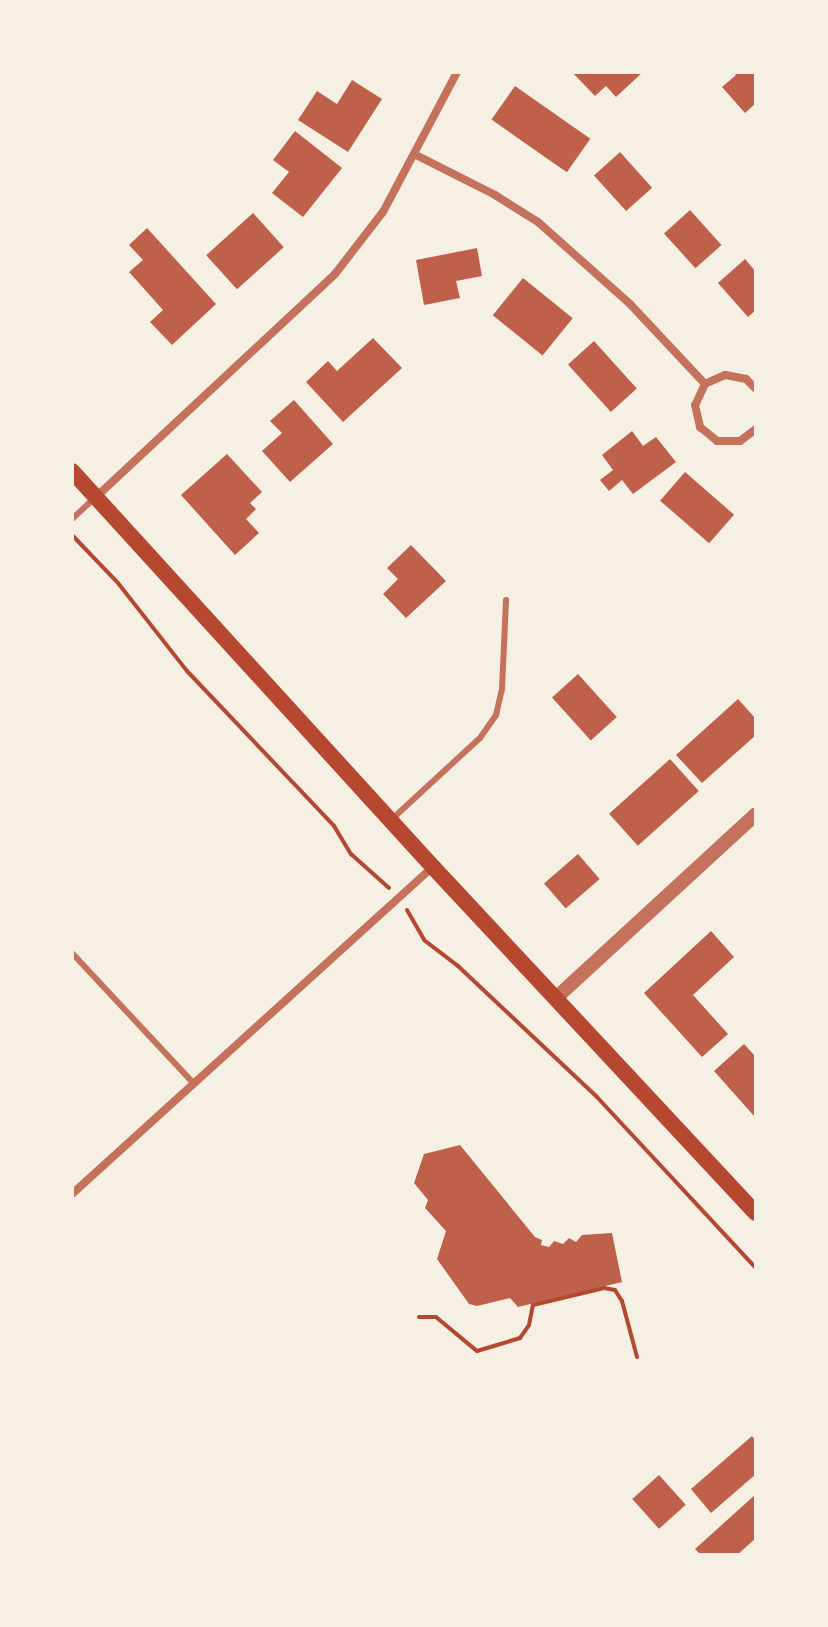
<!DOCTYPE html>
<html>
<head>
<meta charset="utf-8">
<style>
	body { margin:0 }
	#map { position:relative; width:828px; height:1627px; overflow:hidden; background:#f6efe4; font-family:Montserrat,sans-serif }
	div>[style] { position:absolute }
	.building>* { inset:0; background:#bf614a; transform-origin:0 0 }
	.path>* { height:4px; margin:-2px; padding:0 2px; transform-origin:2px; border-radius:2px; background:#b5482f }
	.service>* { height:6px; margin:-3px; padding:0 3px; transform-origin:3px; border-radius:3px; background:#c5725c }
	.minor>* { height:8px; margin:-4px; padding:0 4px; transform-origin:4px; border-radius:4px; background:#c5725c }
	.tertiary>* { height:14px; margin:-7px; padding:0 7px; transform-origin:7px; border-radius:7px; background:#c5725c }
	.secondary>* { height:16px; margin:-8px; padding:0 8px; transform-origin:8px; border-radius:8px; background:#b5482f }
	span { translate:-50% -50%; white-space:nowrap; text-align:center; line-height:1.15; -webkit-text-stroke:7px #f6efe4; paint-order:stroke }
	.frame { position:absolute; inset:0; border:74px solid #f6efe4; pointer-events:none }
</style>
</head>
<body>
<div id="map">
	<div class="building">
		<i style="clip-path:polygon(572px 72px,643px 72px,616px 97px,606px 86px,595px 96px)"></i>
		<i style="clip-path:polygon(733px 72px,756px 72px,756px 103px,745px 113px,722px 87px,736px 75px)"></i>
		<i style="clip-path:polygon(352px 80px,382px 99px,348px 152px,298px 120px,317px 91px,337px 104px)"></i>
		<i style="left:515px;top:86px;width:92px;height:41px;rotate:35deg"></i>
		<i style="clip-path:polygon(295px 131px,342px 168px,303px 217px,272px 193px,289px 172px,273px 160px)"></i>
		<i style="left:620px;top:152px;width:48px;height:35px;rotate:48deg"></i>
		<i style="left:690px;top:210px;width:47px;height:35px;rotate:48deg"></i>
		<i style="left:253px;top:213px;width:46px;height:63px;rotate:48deg"></i>
		<i style="clip-path:polygon(147px 228px,216px 304px,172px 345px,150px 322px,163px 310px,129px 272px,143px 260px,129px 245px)"></i>
		<i style="clip-path:polygon(477px 248px,482px 276px,456px 281px,460px 298px,424px 305px,416px 260px)"></i>
		<i style="clip-path:polygon(745px 259px,756px 272px,756px 310px,748px 317px,718px 283px)"></i>
		<i style="left:523px;top:278px;width:64px;height:48px;rotate:39deg"></i>
		<i style="clip-path:polygon(373px 338px,402px 368px,343px 422px,306px 382px,328px 361px,337px 371px)"></i>
		<i style="left:594px;top:341px;width:64px;height:35px;rotate:48deg"></i>
		<i style="clip-path:polygon(294px 400px,333px 444px,290px 482px,262px 451px,282px 433px,270px 421px)"></i>
		<i style="clip-path:polygon(632px 431px,643px 446px,656px 437px,676px 462px,633px 494px,622px 480px,609px 491px,600px 480px,613px 470px,602px 455px)"></i>
		<i style="clip-path:polygon(227px 454px,262px 492px,250px 503px,256px 509px,246px 519px,259px 533px,235px 555px,181px 495px)"></i>
		<i style="left:685px;top:472px;width:65px;height:38px;rotate:41deg"></i>
		<i style="clip-path:polygon(411px 545px,446px 581px,406px 618px,383px 594px,398px 579px,387px 568px)"></i>
		<i style="left:578px;top:674px;width:58px;height:35px;rotate:48deg"></i>
		<i style="clip-path:polygon(738px 699px,756px 719px,756px 735px,702px 783px,676px 755px)"></i>
		<i style="left:670px;top:759px;width:43px;height:82px;rotate:48deg"></i>
		<i style="left:578px;top:854px;width:33px;height:45px;rotate:49deg"></i>
		<i style="clip-path:polygon(711px 931px,734px 957px,693px 995px,728px 1034px,702px 1057px,644px 993px)"></i>
		<i style="clip-path:polygon(744px 1044px,756px 1057px,754px 1116px,714px 1071px)"></i>
		<i style="clip-path:polygon(460px 1145px,535px 1237px,542px 1240px,541px 1245px,549px 1247px,554px 1241px,563px 1244px,569px 1238px,576px 1242px,582px 1235px,612px 1233px,622px 1282px,518px 1307px,510px 1298px,477px 1306px,469px 1304px,437px 1259px,446px 1231px,425px 1208px,428px 1200px,414px 1183px,424px 1154px)"></i>
		<i style="clip-path:polygon(752px 1436px,756px 1441px,756px 1474px,711px 1513px,691px 1489px)"></i>
		<i style="left:659px;top:1475px;width:40px;height:36px;rotate:48deg"></i>
		<i style="clip-path:polygon(756px 1494px,756px 1538px,737px 1555px,701px 1555px,695px 1549px)"></i>
	</div>
	<div class="path">
		<i style="left:72px;top:535px;width:66px;rotate:46.2deg"></i>
		<i style="left:118px;top:583px;width:112px;rotate:51.9deg"></i>
		<i style="left:187px;top:671px;width:214px;rotate:46.5deg"></i>
		<i style="left:334px;top:826px;width:33px;rotate:59deg"></i>
		<i style="left:351px;top:854px;width:51px;rotate:41.8deg"></i>
		<i style="left:407px;top:910px;width:34px;rotate:60deg"></i>
		<i style="left:424px;top:940px;width:43px;rotate:37.4deg"></i>
		<i style="left:458px;top:966px;width:190px;rotate:43.3deg"></i>
		<i style="left:596px;top:1096px;width:235px;rotate:47.1deg"></i>
		<i style="left:419px;top:1317px;width:17px"></i>
		<i style="left:436px;top:1317px;width:53px;rotate:39.7deg"></i>
		<i style="left:477px;top:1351px;width:45px;rotate:-16.8deg"></i>
		<i style="left:520px;top:1338px;width:16px;rotate:-55deg"></i>
		<i style="left:529px;top:1325px;width:20px;rotate:-79deg"></i>
		<i style="left:533px;top:1305px;width:73px;rotate:-13.5deg"></i>
		<i style="left:604px;top:1288px;width:11px;rotate:10deg"></i>
		<i style="left:615px;top:1290px;width:13px;rotate:58deg"></i>
		<i style="left:622px;top:1301px;width:58px;rotate:75deg"></i>
	</div>
	<div class="service">
		<i style="left:72px;top:519px;width:33px;rotate:-43deg"></i>
		<i style="left:391px;top:820px;width:121px;rotate:-42.7deg"></i>
		<i style="left:480px;top:738px;width:28px;rotate:-55deg"></i>
		<i style="left:496px;top:715px;width:27px;rotate:-77deg"></i>
		<i style="left:502px;top:689px;width:89px;rotate:-87.4deg"></i>
		<i style="left:72px;top:953px;width:179px;rotate:47deg"></i>
	</div>
	<div class="minor">
		<i style="left:414px;top:154px;width:91px;rotate:26.8deg"></i>
		<i style="left:495px;top:195px;width:51px;rotate:32.1deg"></i>
		<i style="left:538px;top:222px;width:123px;rotate:41.7deg"></i>
		<i style="left:630px;top:304px;width:110px;rotate:46.8deg"></i>
		<i style="left:756px;top:389px;width:14px;rotate:-135deg"></i>
		<i style="left:746px;top:379px;width:21px;rotate:-169deg"></i>
		<i style="left:725px;top:375px;width:22px;rotate:156deg"></i>
		<i style="left:705px;top:384px;width:23px;rotate:115deg"></i>
		<i style="left:695px;top:405px;width:23px;rotate:77deg"></i>
		<i style="left:700px;top:427px;width:22px;rotate:39deg"></i>
		<i style="left:717px;top:441px;width:23px"></i>
		<i style="left:740px;top:441px;width:20px;rotate:-37deg"></i>
		<i style="left:96px;top:497px;width:327px;rotate:-43deg"></i>
		<i style="left:335px;top:274px;width:78px;rotate:-52.3deg"></i>
		<i style="left:383px;top:212px;width:158px;rotate:-62.1deg"></i>
		<i style="left:72px;top:1194px;width:487px;rotate:-42.2deg"></i>
	</div>
	<div class="tertiary">
		<i style="left:557px;top:997px;width:270px;rotate:-42.6deg"></i>
	</div>
	<div class="secondary">
		<i style="left:72px;top:471px;width:536px;rotate:47.65deg"></i>
		<i style="left:433px;top:867px;width:473px;rotate:47deg"></i>
	</div>
	<div class="frame"></div>
</div>
</body>
</html>
